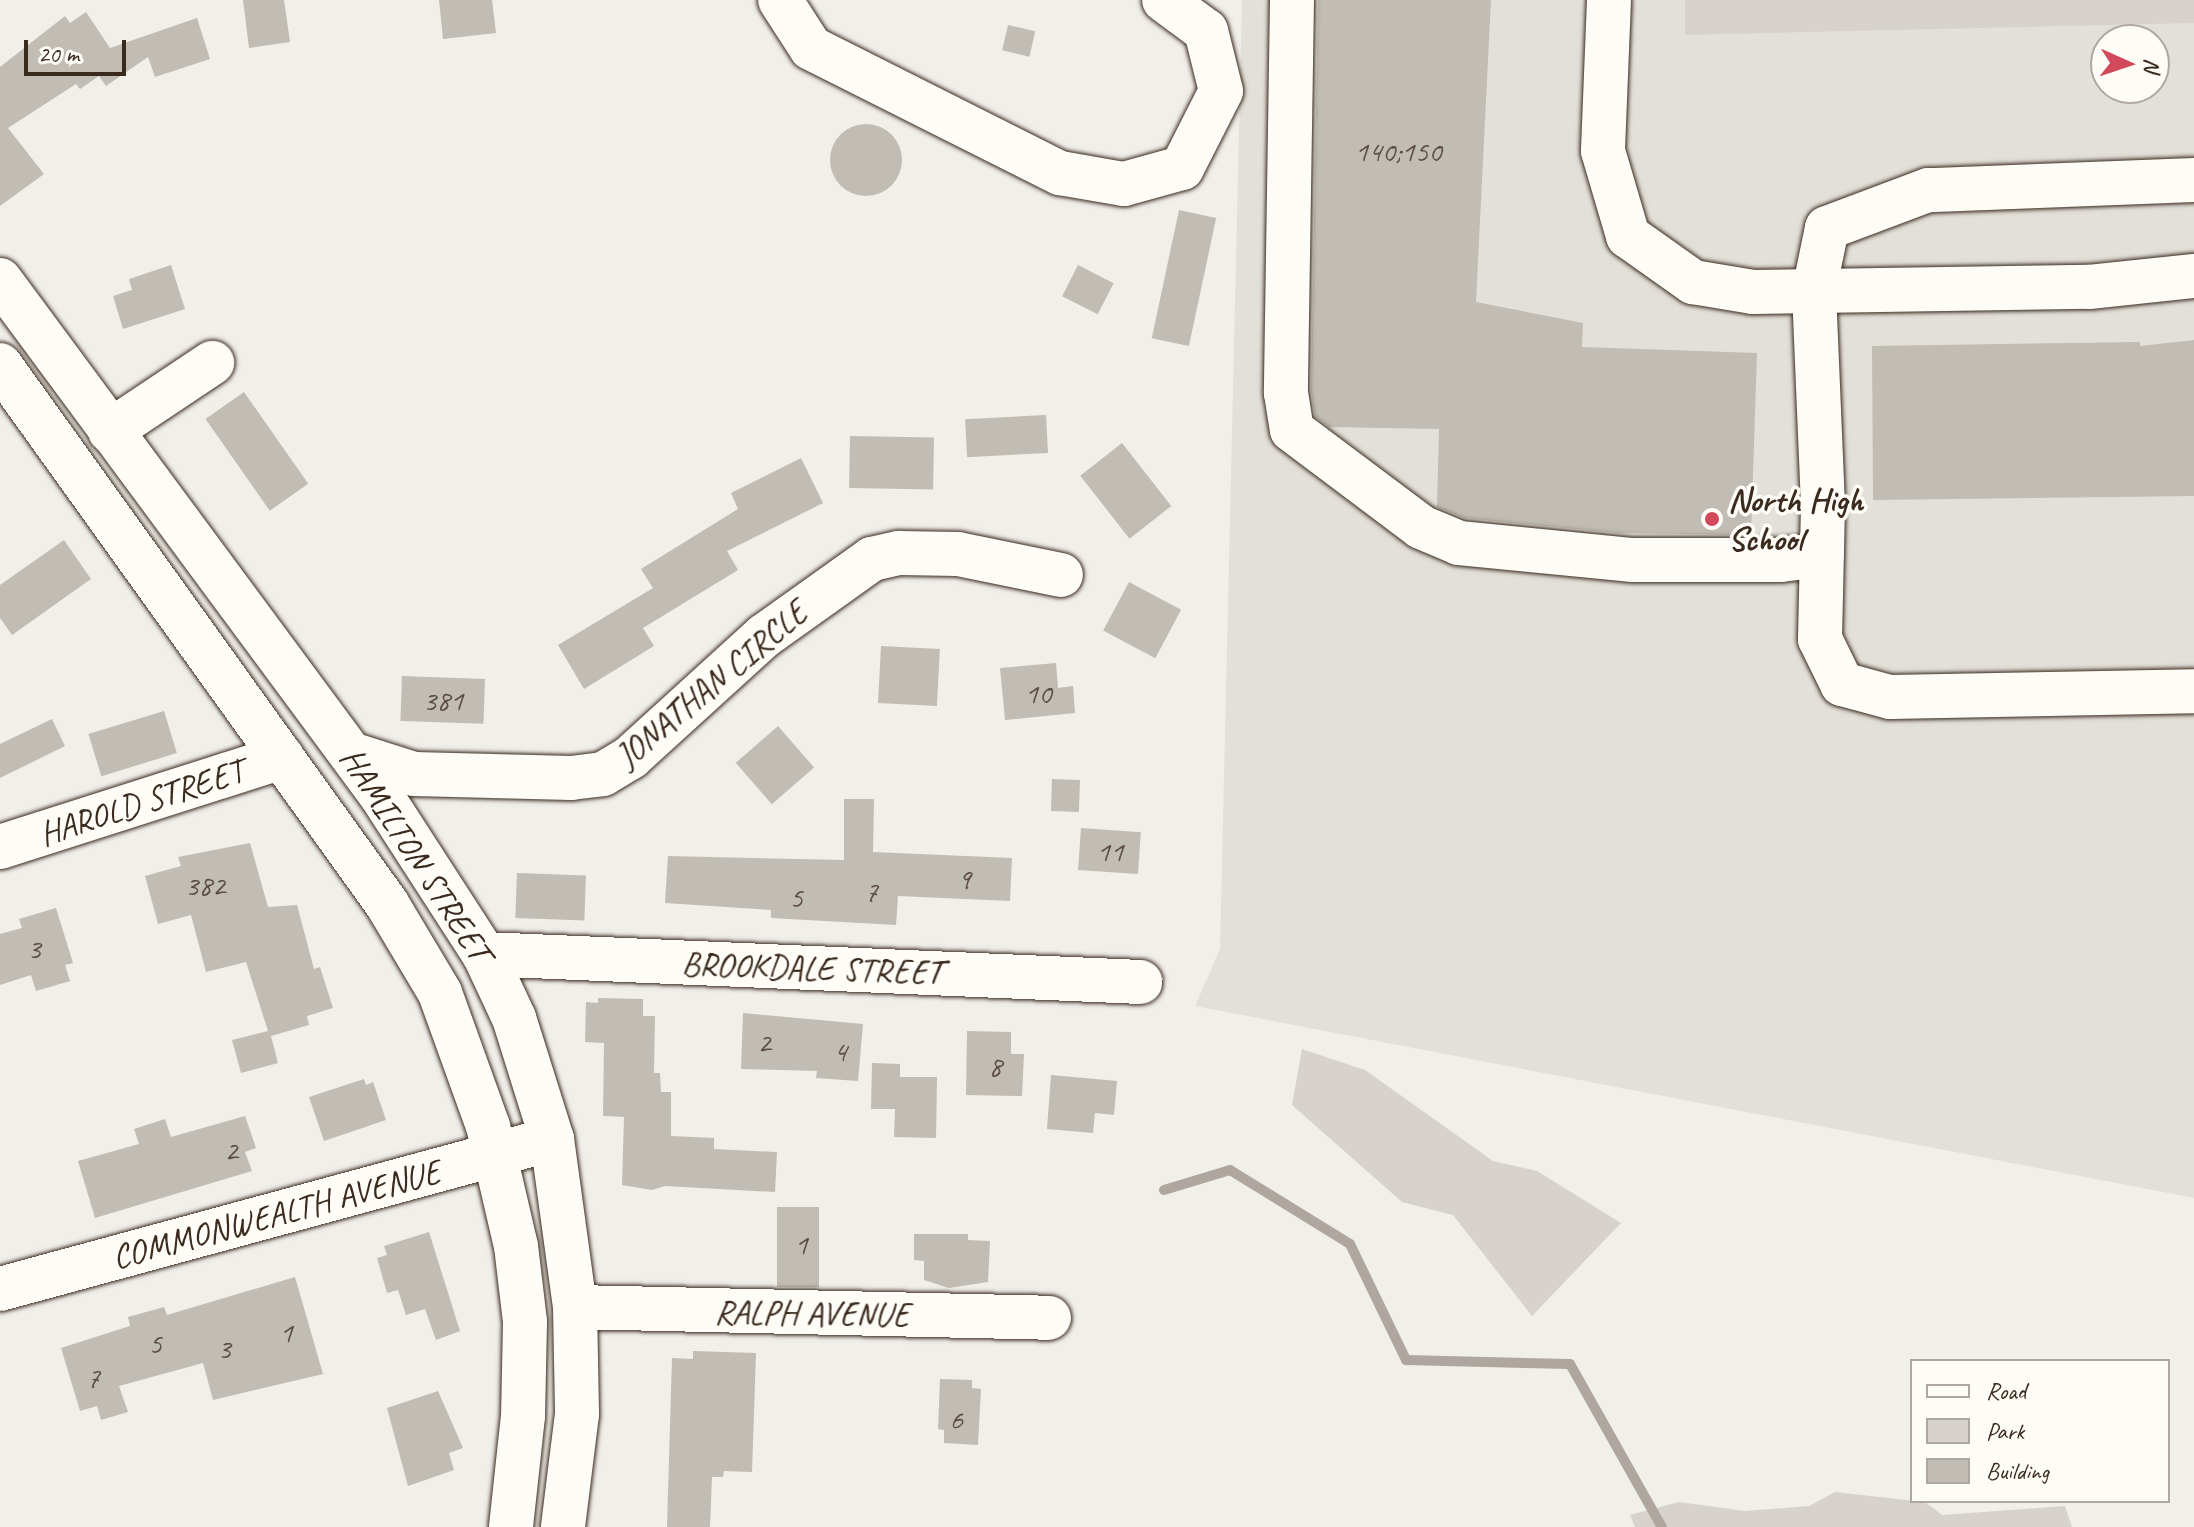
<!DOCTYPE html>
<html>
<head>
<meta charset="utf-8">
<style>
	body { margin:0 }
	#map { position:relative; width:2194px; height:1527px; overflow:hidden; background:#f1efea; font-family:Caveat,sans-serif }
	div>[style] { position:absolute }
	.built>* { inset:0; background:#e3e0da }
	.green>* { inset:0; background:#d7d2cc }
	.stream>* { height:10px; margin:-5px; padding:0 5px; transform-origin:5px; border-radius:5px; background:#aea69f }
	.building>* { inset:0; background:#c1bcb4; transform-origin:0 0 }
	.round { border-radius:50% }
	.roads { filter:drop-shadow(0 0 2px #3b2a1e) drop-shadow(0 0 2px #3b2a1e) }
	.minor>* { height:44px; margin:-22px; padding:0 22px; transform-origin:22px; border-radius:22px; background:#fdfcf7 }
	.major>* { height:44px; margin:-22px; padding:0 22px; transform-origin:22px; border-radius:22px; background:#fdfcf7 }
	.dots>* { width:22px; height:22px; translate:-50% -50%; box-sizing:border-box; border:4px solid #fdfcf7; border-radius:50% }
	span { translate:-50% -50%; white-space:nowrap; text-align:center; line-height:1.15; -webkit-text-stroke:7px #fdfcf7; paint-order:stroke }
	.number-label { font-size:30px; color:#5c4e44 }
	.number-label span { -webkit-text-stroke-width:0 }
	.poi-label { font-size:34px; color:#3b2a1e; font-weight:700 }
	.left { translate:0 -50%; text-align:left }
	.street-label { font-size:34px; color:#3b2a1e }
	.legend { position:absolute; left:1910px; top:1359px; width:260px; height:144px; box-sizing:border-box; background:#fdfcf7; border:2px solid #afa8a0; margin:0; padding:10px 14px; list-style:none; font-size:24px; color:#3b2a1e }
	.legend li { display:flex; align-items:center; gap:16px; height:40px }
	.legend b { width:40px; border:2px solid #afa8a0 }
	.north { position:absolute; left:2090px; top:24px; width:80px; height:80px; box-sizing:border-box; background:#fdfcf7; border:2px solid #afa8a0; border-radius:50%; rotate:93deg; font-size:22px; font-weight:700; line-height:32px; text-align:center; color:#3b2a1e }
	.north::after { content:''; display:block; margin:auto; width:28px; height:36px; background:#d1495b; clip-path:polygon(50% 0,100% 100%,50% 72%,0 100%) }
	.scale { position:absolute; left:24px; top:40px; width:102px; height:36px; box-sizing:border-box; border:4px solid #3b2a1e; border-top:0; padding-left:10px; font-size:24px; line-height:28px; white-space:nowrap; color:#3b2a1e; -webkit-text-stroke:6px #fdfcf7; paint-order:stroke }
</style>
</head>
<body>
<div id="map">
	<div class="built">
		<i style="clip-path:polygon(evenodd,1242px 0,2194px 0,2194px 1198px,1195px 1006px,1220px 949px,1242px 0,2106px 40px,2154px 40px,2154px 88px,2106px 88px,2106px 40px)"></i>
	</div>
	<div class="green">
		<i style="clip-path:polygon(1685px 0,2194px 0,2194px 23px,1685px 35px)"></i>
		<i style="clip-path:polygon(1302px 1049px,1365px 1070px,1493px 1161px,1537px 1171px,1621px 1223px,1532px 1316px,1453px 1215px,1402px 1202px,1292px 1105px)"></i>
		<i style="clip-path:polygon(1835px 1492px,1925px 1502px,1942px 1515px,2065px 1506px,2072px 1527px,1635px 1527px,1630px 1515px,1679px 1502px,1745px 1511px,1809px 1506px)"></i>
	</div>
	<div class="stream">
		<i style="left:1164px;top:1190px;width:69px;rotate:-16.9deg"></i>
		<i style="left:1230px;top:1170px;width:141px;rotate:31.7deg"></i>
		<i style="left:1350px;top:1244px;width:129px;rotate:64.2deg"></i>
		<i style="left:1406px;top:1360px;width:164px;rotate:1.4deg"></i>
		<i style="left:1570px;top:1364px;width:187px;rotate:60.6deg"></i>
	</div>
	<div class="building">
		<i style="clip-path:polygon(243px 0,284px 0,290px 42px,249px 48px)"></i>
		<i style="clip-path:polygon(439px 0,492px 0,496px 33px,443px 39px)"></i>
		<i style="clip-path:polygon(1318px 0,1491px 0,1476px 302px,1583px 323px,1582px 347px,1757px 353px,1751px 535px,1618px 533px,1465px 518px,1437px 507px,1439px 429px,1329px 427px,1315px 416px,1311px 391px)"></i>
		<i style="clip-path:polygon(86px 12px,110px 48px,197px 18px,210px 59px,155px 77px,148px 57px,106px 86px,99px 76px,80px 89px,76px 84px,8px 128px,44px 174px,0 206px,0 67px,65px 16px,70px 23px)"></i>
		<i style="left:1008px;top:25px;width:28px;height:26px;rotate:13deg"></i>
		<i class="round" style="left:830px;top:124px;width:72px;height:72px"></i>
		<i style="left:1179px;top:210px;width:38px;height:131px;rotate:12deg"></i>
		<i style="clip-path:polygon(171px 265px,185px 309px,123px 329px,113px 296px,132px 290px,129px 279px)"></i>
		<i style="left:1078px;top:265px;width:40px;height:35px;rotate:27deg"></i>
		<i style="clip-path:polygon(2194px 340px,2194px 496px,1873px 500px,1872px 346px,2140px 342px,2140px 346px)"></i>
		<i style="left:244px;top:392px;width:112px;height:47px;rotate:55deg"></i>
		<i style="left:1046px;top:415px;width:38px;height:81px;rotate:87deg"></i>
		<i style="left:850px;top:436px;width:84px;height:52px;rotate:1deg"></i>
		<i style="left:1122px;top:443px;width:80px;height:53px;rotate:52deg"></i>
		<i style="clip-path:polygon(801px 458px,823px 503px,727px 551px,738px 570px,643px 628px,654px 646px,584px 689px,558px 645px,653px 588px,641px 569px,738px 509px,731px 493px)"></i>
		<i style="clip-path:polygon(64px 540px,91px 579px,12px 635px,0 618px,0 585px)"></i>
		<i style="left:1129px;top:582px;width:59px;height:55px;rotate:28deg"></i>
		<i style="left:881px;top:646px;width:59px;height:57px;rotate:3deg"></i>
		<i style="clip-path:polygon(1056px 663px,1058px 688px,1073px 686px,1075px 713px,1005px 720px,1000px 668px)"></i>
		<i style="left:402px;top:676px;width:83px;height:45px;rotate:2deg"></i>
		<i style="left:164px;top:711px;width:44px;height:79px;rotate:73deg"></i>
		<i style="clip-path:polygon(52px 719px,65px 746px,0 778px,0 744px)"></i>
		<i style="left:778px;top:726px;width:55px;height:56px;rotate:49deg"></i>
		<i style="left:1052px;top:779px;width:28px;height:32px;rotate:2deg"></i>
		<i style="clip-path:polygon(844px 799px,874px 799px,873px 852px,1012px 858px,1010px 901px,898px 896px,896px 925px,771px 918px,771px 910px,665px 903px,668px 856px,844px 860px)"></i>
		<i style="left:1081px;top:828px;width:60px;height:42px;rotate:4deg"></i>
		<i style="clip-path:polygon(250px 843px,268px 907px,297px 905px,314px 969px,320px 967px,333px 1008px,307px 1016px,309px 1025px,271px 1036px,278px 1063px,241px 1073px,232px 1040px,268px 1031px,246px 962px,206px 972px,191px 915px,158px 924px,145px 876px,181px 866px,178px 857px)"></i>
		<i style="left:517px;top:873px;width:69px;height:45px;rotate:2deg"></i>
		<i style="clip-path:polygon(56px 908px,73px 963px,65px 965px,70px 981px,36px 991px,31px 975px,0 985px,0 934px,22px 928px,19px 919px)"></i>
		<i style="clip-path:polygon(598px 998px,643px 999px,643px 1016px,655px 1016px,654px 1073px,660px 1073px,661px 1092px,671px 1092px,671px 1136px,714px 1138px,714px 1149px,777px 1152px,775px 1192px,665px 1186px,652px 1190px,622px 1185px,624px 1117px,603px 1116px,604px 1043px,585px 1042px,586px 1002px,598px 1003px)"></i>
		<i style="clip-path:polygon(743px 1013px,863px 1024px,858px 1081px,816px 1078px,817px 1071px,741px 1069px)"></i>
		<i style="clip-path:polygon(967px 1031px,1011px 1032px,1011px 1054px,1024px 1054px,1022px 1096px,966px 1095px)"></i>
		<i style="clip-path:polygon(872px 1063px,900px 1064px,900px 1077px,937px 1077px,936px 1138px,894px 1137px,895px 1109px,871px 1109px)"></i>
		<i style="clip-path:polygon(1051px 1075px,1117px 1081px,1114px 1115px,1095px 1113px,1093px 1133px,1047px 1129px)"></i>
		<i style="clip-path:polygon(364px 1079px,366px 1085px,373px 1082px,386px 1120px,324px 1141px,309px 1097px)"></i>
		<i style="clip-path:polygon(245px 1116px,256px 1148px,245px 1152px,252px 1171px,95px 1218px,78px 1161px,139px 1144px,134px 1129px,165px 1119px,171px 1137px)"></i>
		<i style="left:777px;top:1207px;width:42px;height:80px"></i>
		<i style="clip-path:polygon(429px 1232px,460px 1331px,436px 1340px,425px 1309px,406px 1315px,398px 1290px,387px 1293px,377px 1258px,387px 1255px,384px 1246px)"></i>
		<i style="clip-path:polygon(914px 1234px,968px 1234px,968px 1240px,990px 1241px,988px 1282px,949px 1288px,924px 1280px,924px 1261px,914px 1260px)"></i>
		<i style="clip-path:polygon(295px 1277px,323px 1374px,213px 1400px,203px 1363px,119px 1386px,128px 1412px,101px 1420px,97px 1406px,80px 1411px,61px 1348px,130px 1326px,128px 1317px,164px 1307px,167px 1315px)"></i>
		<i style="clip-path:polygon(693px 1351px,756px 1353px,752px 1472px,724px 1471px,723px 1477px,712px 1477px,710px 1527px,667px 1527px,672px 1358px,693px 1359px)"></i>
		<i style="clip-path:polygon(940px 1379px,972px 1380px,972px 1388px,981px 1389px,978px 1445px,944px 1443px,944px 1430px,938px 1429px)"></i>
		<i style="clip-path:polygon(438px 1391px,463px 1448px,449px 1453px,454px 1470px,408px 1486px,387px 1408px)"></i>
	</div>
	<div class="roads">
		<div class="minor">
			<i style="left:780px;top:0;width:57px;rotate:57.1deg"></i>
			<i style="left:811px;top:48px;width:279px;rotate:26.7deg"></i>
			<i style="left:1060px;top:173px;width:65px;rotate:9.8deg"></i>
			<i style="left:1124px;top:184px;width:60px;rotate:-15.4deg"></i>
			<i style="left:1182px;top:168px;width:86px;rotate:-63.1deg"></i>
			<i style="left:1221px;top:91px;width:62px;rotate:-104deg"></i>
			<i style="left:1206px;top:31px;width:52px;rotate:-143.6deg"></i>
			<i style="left:1292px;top:0;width:393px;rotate:90.9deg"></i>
			<i style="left:1286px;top:393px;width:37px;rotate:81deg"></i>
			<i style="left:1292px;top:430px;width:161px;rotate:36.9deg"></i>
			<i style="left:1421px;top:527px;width:41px;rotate:22.8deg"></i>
			<i style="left:1459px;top:543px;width:175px;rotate:5.6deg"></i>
			<i style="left:1633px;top:560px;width:148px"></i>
			<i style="left:1781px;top:560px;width:41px;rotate:-7deg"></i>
			<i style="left:1609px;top:0;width:151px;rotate:92.3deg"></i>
			<i style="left:1603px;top:151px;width:89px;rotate:73.6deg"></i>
			<i style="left:1628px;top:236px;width:80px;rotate:35.3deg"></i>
			<i style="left:1693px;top:282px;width:61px;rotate:9.5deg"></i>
			<i style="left:1753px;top:292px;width:336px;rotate:-0.9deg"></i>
			<i style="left:2089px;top:287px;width:106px;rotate:-6deg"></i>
			<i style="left:2194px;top:180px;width:266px;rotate:177.8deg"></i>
			<i style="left:1928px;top:190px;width:108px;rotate:159.4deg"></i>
			<i style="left:1827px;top:228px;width:64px;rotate:101.7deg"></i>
			<i style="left:1814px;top:291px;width:215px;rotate:87.6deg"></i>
			<i style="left:1823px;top:506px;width:133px;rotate:91.3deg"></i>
			<i style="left:1820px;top:639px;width:50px;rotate:63.9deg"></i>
			<i style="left:1842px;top:684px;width:50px;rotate:15.2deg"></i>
			<i style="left:1890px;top:697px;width:304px;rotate:-1.1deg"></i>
			<i style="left:110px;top:431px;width:123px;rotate:-33.7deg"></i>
			<i style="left:351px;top:754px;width:66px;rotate:17.6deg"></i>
			<i style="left:414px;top:774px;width:157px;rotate:1.5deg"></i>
			<i style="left:571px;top:778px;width:32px;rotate:-7deg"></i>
			<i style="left:603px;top:774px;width:33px;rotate:-31deg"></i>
			<i style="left:631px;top:757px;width:180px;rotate:-42.3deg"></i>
			<i style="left:764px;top:636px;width:133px;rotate:-35.5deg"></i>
			<i style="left:872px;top:559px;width:28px;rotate:-13deg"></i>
			<i style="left:899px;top:553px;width:59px;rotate:1deg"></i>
			<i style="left:958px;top:554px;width:105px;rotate:11.5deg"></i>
			<i style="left:0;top:847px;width:296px;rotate:-17.7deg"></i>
			<i style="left:484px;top:954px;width:657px;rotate:2.44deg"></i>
			<i style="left:0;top:1289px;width:572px;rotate:-15.2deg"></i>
			<i style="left:575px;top:1307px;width:474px;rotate:1.3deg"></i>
		</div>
		<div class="major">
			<i style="left:0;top:280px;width:641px;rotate:53.51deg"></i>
			<i style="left:381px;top:795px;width:189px;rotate:57.1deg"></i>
			<i style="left:484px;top:954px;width:71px;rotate:64.9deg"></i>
			<i style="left:514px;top:1018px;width:127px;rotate:72.6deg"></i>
			<i style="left:552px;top:1139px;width:170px;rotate:82.2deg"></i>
			<i style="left:575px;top:1307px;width:107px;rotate:88.9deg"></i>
			<i style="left:577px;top:1414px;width:114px;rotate:97.1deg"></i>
			<i style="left:0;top:365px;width:664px;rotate:54.32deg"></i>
			<i style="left:387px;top:904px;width:104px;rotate:59.2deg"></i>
			<i style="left:440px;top:993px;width:141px;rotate:70.2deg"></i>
			<i style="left:488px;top:1126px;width:123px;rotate:76.9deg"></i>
			<i style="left:516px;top:1246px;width:77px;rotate:83.2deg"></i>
			<i style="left:525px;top:1322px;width:94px;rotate:91.2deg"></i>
			<i style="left:523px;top:1416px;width:112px;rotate:96.2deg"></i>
		</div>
	</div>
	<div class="dots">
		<i style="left:1712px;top:519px;background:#d1495b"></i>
	</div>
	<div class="number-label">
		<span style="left:1398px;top:151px">140;150</span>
		<span style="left:1038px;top:693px">10</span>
		<span style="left:443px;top:700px">381</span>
		<span style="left:1110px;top:851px">11</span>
		<span style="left:964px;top:879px">9</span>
		<span style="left:205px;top:885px">382</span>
		<span style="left:871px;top:891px">7</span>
		<span style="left:796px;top:897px">5</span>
		<span style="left:34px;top:948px">3</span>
		<span style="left:764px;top:1042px">2</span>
		<span style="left:840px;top:1051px">4</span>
		<span style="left:995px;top:1066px">8</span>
		<span style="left:231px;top:1150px">2</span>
		<span style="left:801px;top:1244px">1</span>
		<span style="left:286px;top:1332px">1</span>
		<span style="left:155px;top:1343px">5</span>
		<span style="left:224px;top:1348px">3</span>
		<span style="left:93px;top:1377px">7</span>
		<span style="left:956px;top:1419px">6</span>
	</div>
	<div class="poi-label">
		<span class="left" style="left:1728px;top:519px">North High<br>School</span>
	</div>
	<div class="street-label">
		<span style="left:711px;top:684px;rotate:-40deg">JONATHAN CIRCLE</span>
		<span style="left:141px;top:802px;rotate:-18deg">HAROLD STREET</span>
		<span style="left:416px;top:854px;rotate:57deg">HAMILTON STREET</span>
		<span style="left:812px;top:968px;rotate:2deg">BROOKDALE STREET</span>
		<span style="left:276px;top:1214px;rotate:-15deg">COMMONWEALTH AVENUE</span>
		<span style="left:812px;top:1313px;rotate:1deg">RALPH AVENUE</span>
	</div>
	<ul class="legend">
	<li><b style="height:10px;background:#fdfcf7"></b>Road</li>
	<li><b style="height:22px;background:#d7d2cc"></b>Park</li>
	<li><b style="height:22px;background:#c1bcb4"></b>Building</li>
	</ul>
	<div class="north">N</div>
	<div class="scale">20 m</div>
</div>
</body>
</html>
